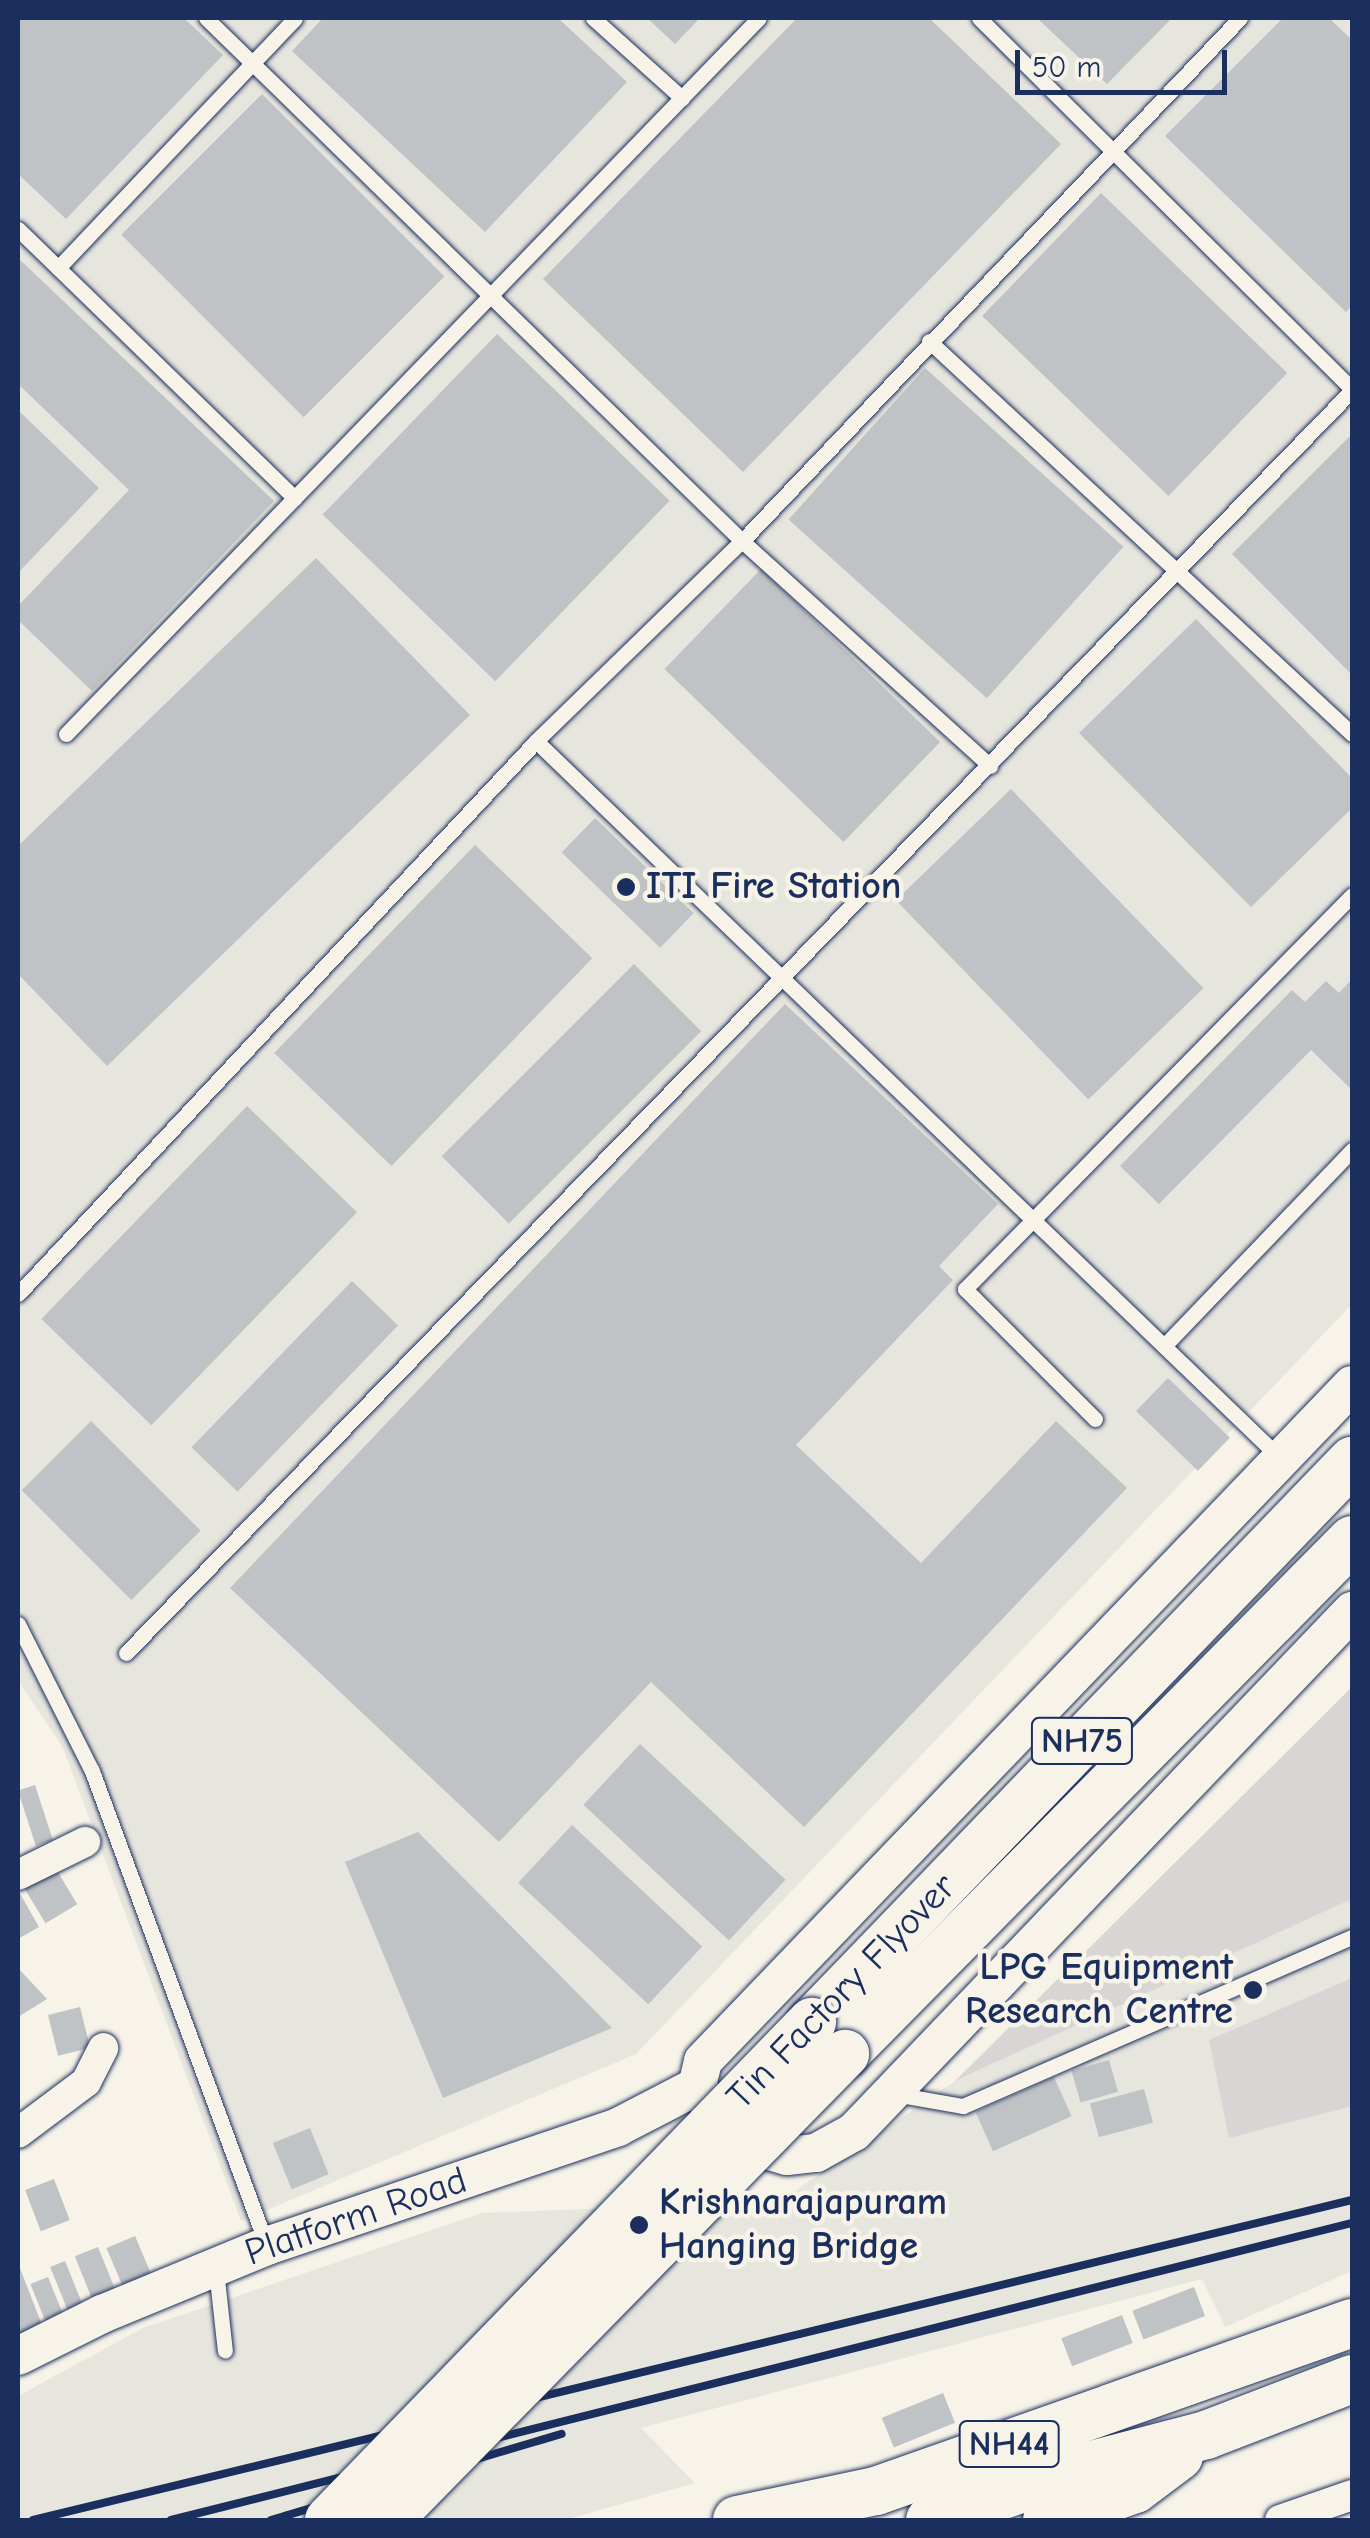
<!DOCTYPE html>
<html>
<head>
<meta charset="utf-8">
<style>
	body { margin:0 }
	#map { position:relative; width:1370px; height:2538px; overflow:hidden; background:#f7f3e8; font-family:"Comic Neue",sans-serif }
	div>[style] { position:absolute }
	.built>* { inset:0; background:#e6e5de }
	.green>* { inset:0; background:#d7d6d4 }
	.building>* { inset:0; background:#c0c3c5; transform-origin:0 0 }
	.roads { filter:drop-shadow(0 0 2px #1b2f5e) drop-shadow(0 0 2px #1b2f5e) }
	.service>* { height:15px; margin:-7.5px; padding:0 7.5px; transform-origin:7.5px; border-radius:7.5px; background:#f7f3e8 }
	.minor>* { height:30px; margin:-15px; padding:0 15px; transform-origin:15px; border-radius:15px; background:#f7f3e8 }
	.tertiary>* { height:38px; margin:-19px; padding:0 19px; transform-origin:19px; border-radius:19px; background:#f7f3e8 }
	.trunk>* { height:48px; margin:-24px; padding:0 24px; transform-origin:24px; border-radius:24px; background:#f7f3e8 }
	.rail>* { height:8px; margin:-4px; padding:0 4px; transform-origin:4px; border-radius:4px; background:#1b2f5e }
	.bridges { filter:drop-shadow(0 0 2px #1b2f5e) drop-shadow(0 0 2px #1b2f5e) }
	.trunk-bridge>* { height:48px; margin:-24px; padding:0 24px; transform-origin:24px; border-radius:24px; background:#f7f3e8 }
	.dots>* { width:28px; height:28px; translate:-50% -50%; box-sizing:border-box; border:5px solid #f7f3e8; border-radius:50% }
	span { translate:-50% -50%; white-space:nowrap; text-align:center; line-height:1.15; -webkit-text-stroke:9px #f7f3e8; paint-order:stroke }
	.shield-label span { padding:2px 8px; background:#f7f3e8; border:2px solid; border-radius:8px; -webkit-text-stroke-width:0 }
	.shield-label { font-size:35px; color:#1b2f5e; font-weight:700 }
	.poi-label { font-size:38px; color:#1b2f5e; font-weight:700 }
	.left { translate:0 -50%; text-align:left }
	.right { translate:-100% -50%; text-align:right }
	.street-label { font-size:38px; color:#1b2f5e }
	.frame { position:absolute; inset:0; border:20px solid #1b2f5e; pointer-events:none }
	.scale { position:absolute; left:1015px; top:50px; width:212px; height:45px; box-sizing:border-box; border:5px solid #1b2f5e; border-top:0; padding-left:12px; font-size:30px; line-height:35px; white-space:nowrap; color:#1b2f5e; -webkit-text-stroke:8px #f7f3e8; paint-order:stroke }
</style>
</head>
<body>
<div id="map">
	<div class="built">
		<i style="clip-path:polygon(18px 18px,1352px 18px,1352px 1304px,636px 2054px,241px 2221px,63px 1748px,18px 1680px)"></i>
		<i style="clip-path:polygon(1352px 1899px,1352px 2271px,1225px 2327px,1202px 2279px,641px 2428px,695px 2483px,564px 2520px,18px 2520px,18px 2396px,143px 2328px,482px 2213px,779px 2202px,955px 2081px)"></i>
	</div>
	<div class="green">
		<i style="clip-path:polygon(1352px 1687px,1352px 1899px,955px 2081px)"></i>
		<i style="clip-path:polygon(1352px 1978px,1352px 2106px,1229px 2138px,1209px 2040px)"></i>
	</div>
	<div class="building">
		<i style="clip-path:polygon(18px 18px,184px 18px,223px 55px,66px 219px,18px 174px)"></i>
		<i style="clip-path:polygon(323px 18px,558px 18px,627px 82px,485px 232px,292px 51px)"></i>
		<i style="clip-path:polygon(647px 18px,700px 18px,675px 44px)"></i>
		<i style="clip-path:polygon(797px 18px,929px 18px,1061px 144px,743px 472px,543px 279px)"></i>
		<i style="clip-path:polygon(1037px 18px,1172px 18px,1107px 84px)"></i>
		<i style="clip-path:polygon(1283px 18px,1329px 18px,1352px 40px,1352px 305px,1346px 312px,1165px 136px)"></i>
		<i style="left:262px;top:94px;width:258px;height:199px;rotate:45deg"></i>
		<i style="left:1101px;top:193px;width:259px;height:171px;rotate:44deg"></i>
		<i style="clip-path:polygon(18px 258px,274px 501px,92px 691px,18px 620px,18px 606px,129px 490px,18px 384px)"></i>
		<i style="left:497px;top:334px;width:240px;height:251px;rotate:44deg"></i>
		<i style="left:925px;top:368px;width:267px;height:204px;rotate:42deg"></i>
		<i style="clip-path:polygon(18px 410px,99px 488px,18px 573px)"></i>
		<i style="clip-path:polygon(1352px 434px,1352px 675px,1232px 554px)"></i>
		<i style="clip-path:polygon(316px 558px,470px 715px,107px 1066px,18px 974px,18px 846px)"></i>
		<i style="left:761px;top:569px;width:249px;height:139px;rotate:44deg"></i>
		<i style="clip-path:polygon(1196px 619px,1352px 778px,1352px 808px,1251px 907px,1079px 733px)"></i>
		<i style="left:1011px;top:789px;width:277px;height:160px;rotate:46deg"></i>
		<i style="left:595px;top:818px;width:137px;height:48px;rotate:44deg"></i>
		<i style="left:475px;top:845px;width:163px;height:289px;rotate:44deg"></i>
		<i style="left:634px;top:964px;width:95px;height:272px;rotate:45deg"></i>
		<i style="clip-path:polygon(1352px 979px,1352px 1090px,1311px 1050px,1159px 1204px,1120px 1166px,1292px 990px,1305px 1002px,1326px 981px,1339px 993px)"></i>
		<i style="clip-path:polygon(785px 1004px,998px 1204px,939px 1266px,953px 1280px,796px 1445px,921px 1563px,1056px 1421px,1127px 1488px,804px 1827px,651px 1682px,499px 1842px,230px 1588px)"></i>
		<i style="left:247px;top:1106px;width:153px;height:296px;rotate:44deg"></i>
		<i style="left:352px;top:1281px;width:64px;height:231px;rotate:44deg"></i>
		<i style="left:1168px;top:1378px;width:86px;height:46px;rotate:44deg"></i>
		<i style="left:91px;top:1421px;width:155px;height:98px;rotate:45deg"></i>
		<i style="left:640px;top:1744px;width:199px;height:83px;rotate:43deg"></i>
		<i style="left:35px;top:1785px;width:58px;height:18px;rotate:72deg"></i>
		<i style="left:572px;top:1825px;width:178px;height:79px;rotate:43deg"></i>
		<i style="clip-path:polygon(418px 1832px,612px 2028px,443px 2098px,345px 1862px)"></i>
		<i style="left:53px;top:1864px;width:47px;height:37px;rotate:59deg"></i>
		<i style="clip-path:polygon(18px 1890px,39px 1927px,18px 1939px)"></i>
		<i style="clip-path:polygon(18px 1968px,47px 1999px,18px 2017px)"></i>
		<i style="left:80px;top:2007px;width:42px;height:33px;rotate:76deg"></i>
		<i style="left:1109px;top:2060px;width:33px;height:39px;rotate:74deg"></i>
		<i style="left:1054px;top:2077px;width:43px;height:86px;rotate:66deg"></i>
		<i style="left:1144px;top:2089px;width:35px;height:56px;rotate:75deg"></i>
		<i style="left:310px;top:2128px;width:50px;height:40px;rotate:68deg"></i>
		<i style="left:54px;top:2179px;width:44px;height:31px;rotate:69deg"></i>
		<i style="left:135px;top:2236px;width:44px;height:31px;rotate:67deg"></i>
		<i style="left:98px;top:2247px;width:54px;height:25px;rotate:68deg"></i>
		<i style="left:65px;top:2261px;width:51px;height:16px;rotate:68deg"></i>
		<i style="clip-path:polygon(18px 2263px,44px 2330px,18px 2340px)"></i>
		<i style="left:48px;top:2277px;width:46px;height:19px;rotate:68deg"></i>
		<i style="left:1194px;top:2287px;width:31px;height:66px;rotate:69deg"></i>
		<i style="left:1122px;top:2315px;width:30px;height:65px;rotate:69deg"></i>
		<i style="left:943px;top:2393px;width:32px;height:66px;rotate:68deg"></i>
	</div>
	<div class="roads">
		<div class="service">
			<i style="left:206px;top:18px;width:749px;rotate:44.3deg"></i>
			<i style="left:742px;top:541px;width:335px;rotate:42.2deg"></i>
			<i style="left:593px;top:18px;width:120px;rotate:42deg"></i>
			<i style="left:979px;top:18px;width:526px;rotate:44.85deg"></i>
			<i style="left:18px;top:229px;width:386px;rotate:44.2deg"></i>
			<i style="left:58px;top:268px;width:344px;rotate:-46.5deg"></i>
			<i style="left:929px;top:341px;width:577px;rotate:42.89deg"></i>
			<i style="left:66px;top:734px;width:996px;rotate:-45.94deg"></i>
			<i style="left:536px;top:741px;width:1036px;rotate:43.94deg"></i>
			<i style="left:18px;top:1294px;width:758px;rotate:-46.87deg"></i>
			<i style="left:536px;top:741px;width:287px;rotate:-44.2deg"></i>
			<i style="left:742px;top:541px;width:722px;rotate:-46.4deg"></i>
			<i style="left:1164px;top:1346px;width:272px;rotate:-46.2deg"></i>
			<i style="left:1095px;top:1419px;width:184px;rotate:-135deg"></i>
			<i style="left:965px;top:1289px;width:552px;rotate:-45.51deg"></i>
			<i style="left:18px;top:1624px;width:165px;rotate:63.3deg"></i>
			<i style="left:92px;top:1771px;width:506px;rotate:69.78deg"></i>
			<i style="left:126px;top:1653px;width:1760px;rotate:-45.85deg"></i>
			<i style="left:894px;top:2094px;width:70px;rotate:9.9deg"></i>
			<i style="left:963px;top:2106px;width:424px;rotate:-23.5deg"></i>
			<i style="left:216px;top:2270px;width:81px;rotate:83.7deg"></i>
		</div>
		<div class="minor">
			<i style="left:18px;top:1875px;width:75px;rotate:-26.2deg"></i>
			<i style="left:18px;top:2133px;width:85px;rotate:-36.9deg"></i>
			<i style="left:86px;top:2082px;width:38px;rotate:-63deg"></i>
			<i style="left:1280px;top:2520px;width:76px;rotate:-19.1deg"></i>
		</div>
		<div class="tertiary">
			<i style="left:1352px;top:1385px;width:937px;rotate:133.83deg"></i>
			<i style="left:703px;top:2061px;width:26px;rotate:103deg"></i>
			<i style="left:697px;top:2086px;width:64px;rotate:57.1deg"></i>
			<i style="left:732px;top:2140px;width:57px;rotate:16.2deg"></i>
			<i style="left:787px;top:2156px;width:29px;rotate:-6deg"></i>
			<i style="left:816px;top:2153px;width:43px;rotate:-28.9deg"></i>
			<i style="left:854px;top:2132px;width:721px;rotate:-46.29deg"></i>
			<i style="left:18px;top:2356px;width:94px;rotate:-26.6deg"></i>
			<i style="left:102px;top:2314px;width:178px;rotate:-22.4deg"></i>
			<i style="left:267px;top:2246px;width:371px;rotate:-18.7deg"></i>
			<i style="left:618px;top:2127px;width:89px;rotate:-27.4deg"></i>
		</div>
		<div class="trunk">
			<i style="left:812px;top:2022px;width:779px;rotate:-46.09deg"></i>
			<i style="left:845px;top:2054px;width:722px;rotate:-45.39deg"></i>
			<i style="left:737px;top:2520px;width:142px;rotate:-11.8deg"></i>
			<i style="left:876px;top:2491px;width:505px;rotate:-19.44deg"></i>
			<i style="left:930px;top:2520px;width:167px;rotate:-18.9deg"></i>
			<i style="left:1088px;top:2466px;width:122px;rotate:-14.7deg"></i>
			<i style="left:1206px;top:2435px;width:156px;rotate:-21deg"></i>
			<i style="left:1047px;top:2520px;width:93px;rotate:-19.4deg"></i>
			<i style="left:1135px;top:2489px;width:55px;rotate:-36.9deg"></i>
		</div>
	</div>
	<div class="rail">
		<i style="left:33px;top:2520px;width:1357px;rotate:-13.64deg"></i>
		<i style="left:171px;top:2520px;width:1218px;rotate:-14.12deg"></i>
		<i style="left:271px;top:2520px;width:303px;rotate:-16.5deg"></i>
	</div>
	<div class="bridges">
		<div class="trunk-bridge">
			<i style="left:329px;top:2520px;width:694px;rotate:-45.88deg"></i>
			<i style="left:388px;top:2520px;width:653px;rotate:-45.56deg"></i>
		</div>
	</div>
	<div class="dots">
		<i style="left:626px;top:887px;background:#1b2f5e"></i>
		<i style="left:1253px;top:1990px;background:#1b2f5e"></i>
		<i style="left:639px;top:2225px;background:#1b2f5e"></i>
	</div>
	<div class="shield-label">
		<span style="left:1082px;top:1741px">NH75</span>
		<span style="left:1009px;top:2444px">NH44</span>
	</div>
	<div class="poi-label">
		<span class="left" style="left:646px;top:887px">ITI Fire Station</span>
		<span class="right" style="left:1233px;top:1990px">LPG Equipment<br>Research Centre</span>
		<span class="left" style="left:659px;top:2225px">Krishnarajapuram<br>Hanging Bridge</span>
	</div>
	<div class="street-label">
		<span style="left:842px;top:1992px;rotate:-46deg">Tin Factory Flyover</span>
		<span style="left:356px;top:2217px;rotate:-19deg">Platform Road</span>
	</div>
	<div class="frame"></div>
	<div class="scale">50 m</div>
</div>
</body>
</html>
